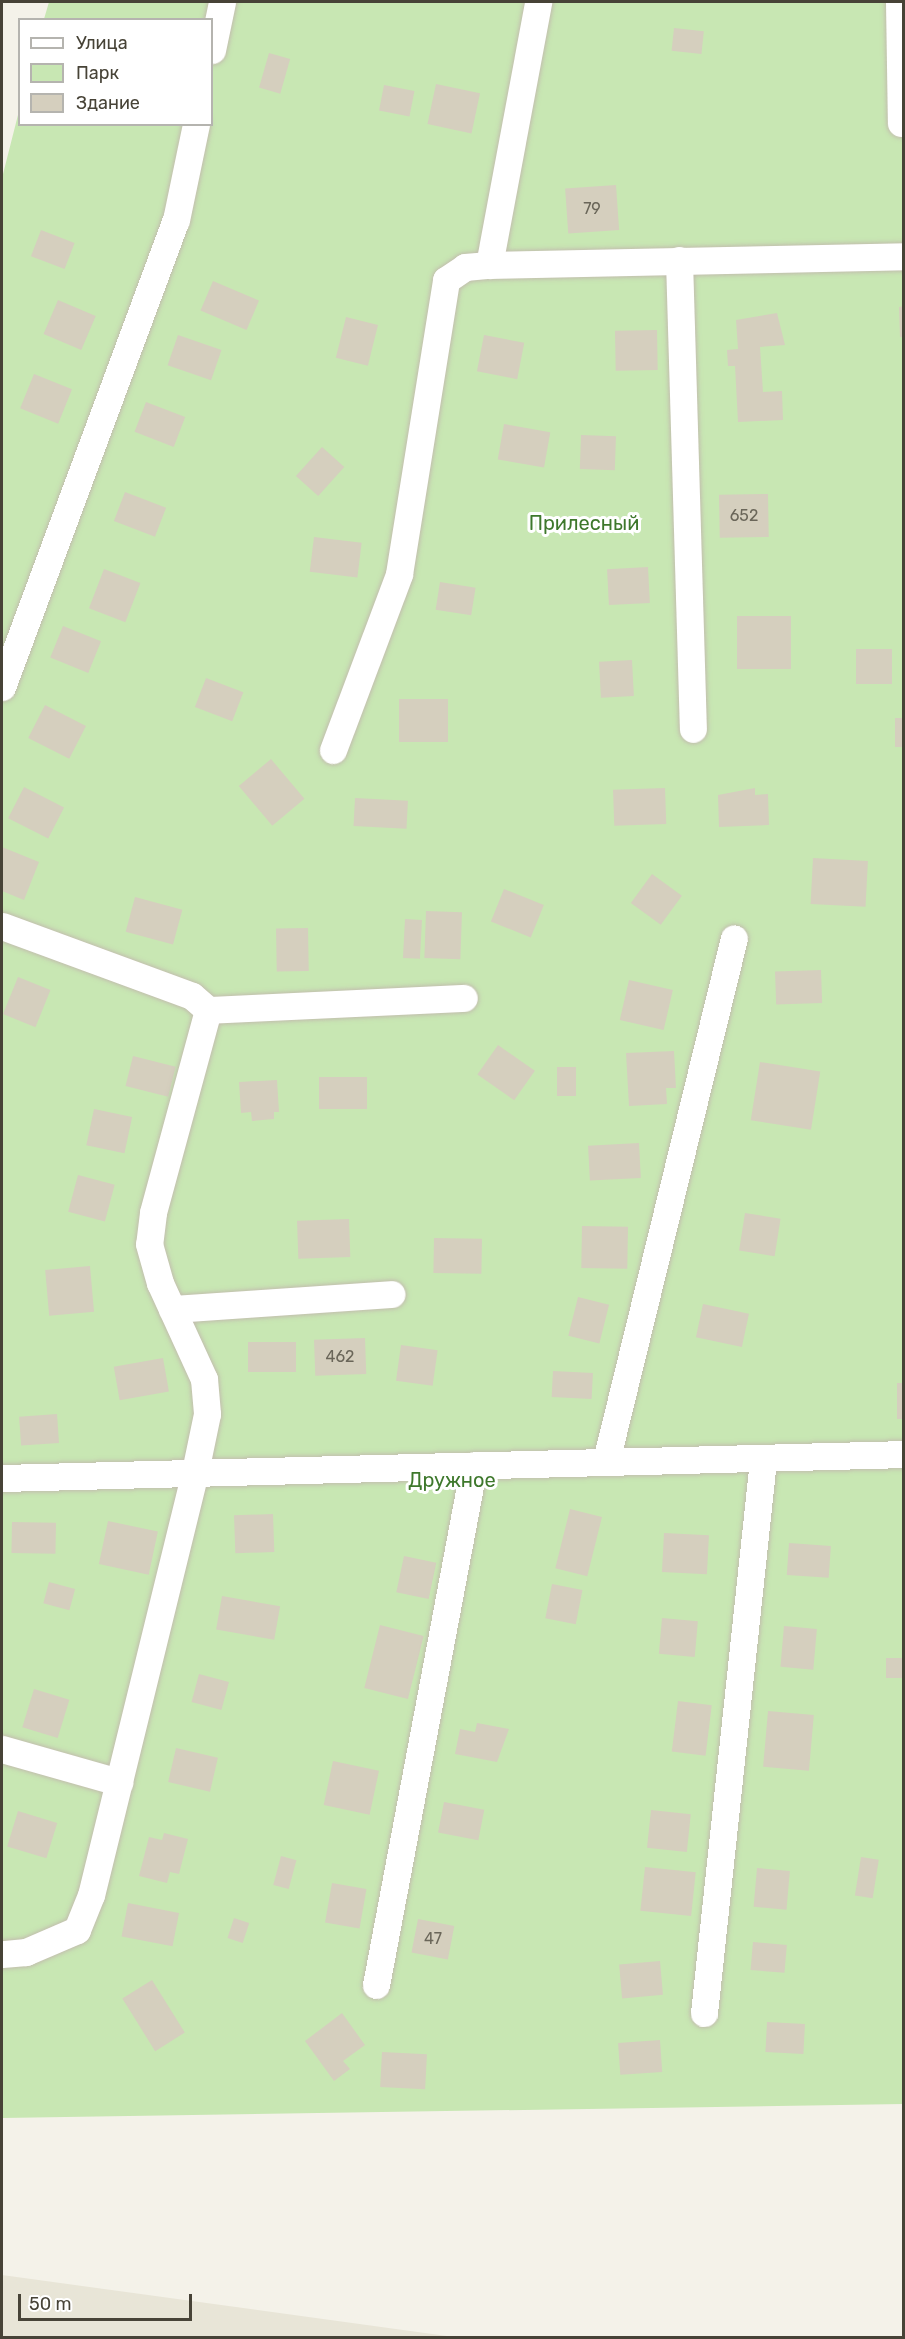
<!DOCTYPE html>
<html>
<head>
<meta charset="utf-8">
<style>
	body { margin:0 }
	#map { position:relative; width:905px; height:2339px; overflow:hidden; background:#f4f2e9; font-family:Rubik,sans-serif }
	div>[style] { position:absolute }
	.residential>* { inset:0; background:#e8e5d7 }
	.green>* { inset:0; background:#c8e7b3 }
	.building>* { inset:0; background:#d5cfbe; transform-origin:0 0 }
	.roads { filter:drop-shadow(0 0 2px #c2beae) drop-shadow(0 0 2px #c2beae) }
	.minor>* { height:27px; margin:-13.5px; padding:0 13.5px; transform-origin:13.5px; border-radius:13.5px; background:#fff }
	span { translate:-50% -50%; white-space:nowrap; text-align:center; line-height:1.15; -webkit-text-stroke:6px #fff; paint-order:stroke }
	.number-label { font-size:16px; color:#6a6659 }
	.number-label span { -webkit-text-stroke-width:0 }
	.park-label { font-size:20px; color:#3e782c }
	.frame { position:absolute; inset:0; border:3px solid #474337; pointer-events:none }
	.legend { position:absolute; left:18px; top:18px; width:195px; height:108px; box-sizing:border-box; background:#fff; border:2px solid #b5b4af; margin:0; padding:8px 10px; list-style:none; font-size:18px; color:#474337 }
	.legend li { display:flex; align-items:center; gap:12px; height:30px }
	.legend b { width:30px; border:2px solid #b5b4af }
	.scale { position:absolute; left:18px; top:2294px; width:174px; height:27px; box-sizing:border-box; border:3px solid #474337; border-top:0; padding-left:8px; font-size:18px; line-height:21px; white-space:nowrap; color:#474337; -webkit-text-stroke:4px #fff; paint-order:stroke }
</style>
</head>
<body>
<div id="map">
	<div class="residential">
		<i style="clip-path:polygon(2px 2275px,454px 2337px,2px 2337px)"></i>
	</div>
	<div class="green">
		<i style="clip-path:polygon(49px 2px,903px 2px,903px 2104px,2px 2118px,2px 178px,19px 111px,20px 124px,212px 124px,212px 20px,44px 19px)"></i>
	</div>
	<div class="building">
		<i style="left:674px;top:28px;width:30px;height:23px;rotate:6deg"></i>
		<i style="left:269px;top:53px;width:22px;height:36px;rotate:16deg"></i>
		<i style="left:436px;top:84px;width:45px;height:41px;rotate:12deg"></i>
		<i style="left:384px;top:85px;width:31px;height:26px;rotate:11deg"></i>
		<i style="left:616px;top:185px;width:45px;height:51px;rotate:86deg"></i>
		<i style="left:41px;top:230px;width:36px;height:28px;rotate:21deg"></i>
		<i style="left:213px;top:281px;width:50px;height:32px;rotate:23deg"></i>
		<i style="left:58px;top:300px;width:41px;height:37px;rotate:23deg"></i>
		<i style="clip-path:polygon(904px 306px,904px 337px,900px 337px,899px 307px)"></i>
		<i style="clip-path:polygon(777px 313px,785px 345px,760px 347px,763px 392px,782px 391px,783px 420px,738px 422px,735px 366px,728px 366px,727px 350px,738px 349px,736px 320px)"></i>
		<i style="left:346px;top:317px;width:33px;height:42px;rotate:14deg"></i>
		<i style="left:657px;top:330px;width:40px;height:42px;rotate:89deg"></i>
		<i style="left:178px;top:335px;width:46px;height:32px;rotate:19deg"></i>
		<i style="left:484px;top:335px;width:41px;height:37px;rotate:11deg"></i>
		<i style="left:34px;top:374px;width:41px;height:37px;rotate:22deg"></i>
		<i style="left:146px;top:402px;width:42px;height:32px;rotate:21deg"></i>
		<i style="left:504px;top:424px;width:47px;height:36px;rotate:10deg"></i>
		<i style="left:581px;top:435px;width:35px;height:34px;rotate:2deg"></i>
		<i style="left:322px;top:447px;width:30px;height:39px;rotate:42deg"></i>
		<i style="left:125px;top:492px;width:44px;height:31px;rotate:21deg"></i>
		<i style="left:768px;top:494px;width:43px;height:49px;rotate:89deg"></i>
		<i style="left:314px;top:537px;width:48px;height:35px;rotate:7deg"></i>
		<i style="left:648px;top:567px;width:36px;height:41px;rotate:87deg"></i>
		<i style="left:104px;top:569px;width:39px;height:42px;rotate:21deg"></i>
		<i style="left:440px;top:582px;width:36px;height:28px;rotate:9deg"></i>
		<i style="left:737px;top:616px;width:54px;height:53px"></i>
		<i style="left:63px;top:626px;width:41px;height:34px;rotate:22deg"></i>
		<i style="left:892px;top:649px;width:35px;height:36px;rotate:90deg"></i>
		<i style="left:632px;top:660px;width:36px;height:33px;rotate:87deg"></i>
		<i style="left:206px;top:678px;width:40px;height:31px;rotate:21deg"></i>
		<i style="left:399px;top:699px;width:49px;height:43px"></i>
		<i style="left:45px;top:705px;width:46px;height:37px;rotate:27deg"></i>
		<i style="left:895px;top:718px;width:9px;height:29px"></i>
		<i style="left:271px;top:759px;width:52px;height:42px;rotate:50deg"></i>
		<i style="left:24px;top:787px;width:45px;height:35px;rotate:27deg"></i>
		<i style="left:665px;top:788px;width:36px;height:52px;rotate:88deg"></i>
		<i style="clip-path:polygon(755px 788px,755px 795px,768px 794px,769px 825px,719px 827px,718px 795px)"></i>
		<i style="left:355px;top:798px;width:53px;height:28px;rotate:3deg"></i>
		<i style="clip-path:polygon(2px 847px,39px 862px,24px 900px,2px 891px)"></i>
		<i style="left:813px;top:858px;width:55px;height:46px;rotate:3deg"></i>
		<i style="left:652px;top:874px;width:37px;height:36px;rotate:36deg"></i>
		<i style="left:504px;top:889px;width:43px;height:35px;rotate:22deg"></i>
		<i style="left:135px;top:897px;width:49px;height:36px;rotate:15deg"></i>
		<i style="left:426px;top:911px;width:36px;height:47px;rotate:2deg"></i>
		<i style="left:405px;top:919px;width:17px;height:39px;rotate:3deg"></i>
		<i style="left:308px;top:928px;width:43px;height:32px;rotate:89deg"></i>
		<i style="left:821px;top:970px;width:33px;height:46px;rotate:88deg"></i>
		<i style="left:18px;top:977px;width:35px;height:40px;rotate:22deg"></i>
		<i style="left:629px;top:980px;width:45px;height:41px;rotate:13deg"></i>
		<i style="left:498px;top:1045px;width:45px;height:36px;rotate:35deg"></i>
		<i style="clip-path:polygon(674px 1051px,676px 1088px,666px 1088px,667px 1104px,629px 1106px,626px 1053px)"></i>
		<i style="left:133px;top:1056px;width:44px;height:31px;rotate:14deg"></i>
		<i style="left:760px;top:1062px;width:61px;height:59px;rotate:9deg"></i>
		<i style="left:557px;top:1067px;width:19px;height:29px"></i>
		<i style="left:319px;top:1077px;width:48px;height:32px"></i>
		<i style="clip-path:polygon(277px 1080px,279px 1112px,274px 1112px,274px 1119px,252px 1121px,251px 1112px,241px 1113px,239px 1082px)"></i>
		<i style="left:94px;top:1109px;width:39px;height:37px;rotate:12deg"></i>
		<i style="left:639px;top:1143px;width:35px;height:51px;rotate:87deg"></i>
		<i style="left:78px;top:1175px;width:38px;height:38px;rotate:15deg"></i>
		<i style="left:745px;top:1213px;width:36px;height:38px;rotate:9deg"></i>
		<i style="left:349px;top:1219px;width:38px;height:52px;rotate:88deg"></i>
		<i style="left:582px;top:1226px;width:46px;height:42px;rotate:1deg"></i>
		<i style="left:434px;top:1238px;width:48px;height:35px;rotate:1deg"></i>
		<i style="left:90px;top:1266px;width:46px;height:45px;rotate:85deg"></i>
		<i style="left:578px;top:1297px;width:32px;height:40px;rotate:14deg"></i>
		<i style="left:703px;top:1304px;width:47px;height:34px;rotate:12deg"></i>
		<i style="left:365px;top:1338px;width:36px;height:51px;rotate:88deg"></i>
		<i style="left:296px;top:1342px;width:30px;height:48px;rotate:90deg"></i>
		<i style="left:401px;top:1345px;width:37px;height:36px;rotate:8deg"></i>
		<i style="left:163px;top:1358px;width:34px;height:50px;rotate:80deg"></i>
		<i style="left:553px;top:1371px;width:40px;height:26px;rotate:3deg"></i>
		<i style="left:897px;top:1383px;width:7px;height:36px"></i>
		<i style="left:57px;top:1414px;width:29px;height:38px;rotate:86deg"></i>
		<i style="left:570px;top:1509px;width:33px;height:61px;rotate:14deg"></i>
		<i style="left:273px;top:1514px;width:38px;height:39px;rotate:88deg"></i>
		<i style="left:108px;top:1521px;width:51px;height:44px;rotate:12deg"></i>
		<i style="left:12px;top:1522px;width:44px;height:31px;rotate:1deg"></i>
		<i style="left:664px;top:1533px;width:45px;height:39px;rotate:3deg"></i>
		<i style="left:789px;top:1543px;width:42px;height:32px;rotate:4deg"></i>
		<i style="left:404px;top:1556px;width:33px;height:37px;rotate:12deg"></i>
		<i style="left:49px;top:1582px;width:27px;height:22px;rotate:15deg"></i>
		<i style="left:552px;top:1584px;width:31px;height:35px;rotate:11deg"></i>
		<i style="left:222px;top:1596px;width:59px;height:34px;rotate:10deg"></i>
		<i style="left:662px;top:1618px;width:36px;height:36px;rotate:5deg"></i>
		<i style="left:380px;top:1625px;width:45px;height:65px;rotate:14deg"></i>
		<i style="left:784px;top:1626px;width:33px;height:41px;rotate:5deg"></i>
		<i style="left:886px;top:1658px;width:18px;height:20px"></i>
		<i style="left:199px;top:1674px;width:31px;height:29px;rotate:15deg"></i>
		<i style="left:34px;top:1689px;width:37px;height:40px;rotate:17deg"></i>
		<i style="left:678px;top:1701px;width:34px;height:51px;rotate:7deg"></i>
		<i style="left:768px;top:1711px;width:46px;height:56px;rotate:5deg"></i>
		<i style="clip-path:polygon(477px 1723px,509px 1729px,497px 1762px,455px 1754px,460px 1729px,475px 1732px)"></i>
		<i style="left:176px;top:1748px;width:43px;height:35px;rotate:13deg"></i>
		<i style="left:333px;top:1761px;width:47px;height:45px;rotate:12deg"></i>
		<i style="left:444px;top:1802px;width:41px;height:31px;rotate:11deg"></i>
		<i style="left:651px;top:1810px;width:40px;height:38px;rotate:6deg"></i>
		<i style="left:18px;top:1811px;width:41px;height:37px;rotate:17deg"></i>
		<i style="clip-path:polygon(164px 1833px,188px 1839px,179px 1874px,170px 1872px,167px 1883px,139px 1876px,149px 1837px,162px 1840px)"></i>
		<i style="left:281px;top:1856px;width:16px;height:30px;rotate:15deg"></i>
		<i style="left:861px;top:1857px;width:18px;height:39px;rotate:9deg"></i>
		<i style="left:645px;top:1867px;width:51px;height:44px;rotate:6deg"></i>
		<i style="left:757px;top:1868px;width:33px;height:39px;rotate:5deg"></i>
		<i style="left:332px;top:1883px;width:35px;height:40px;rotate:10deg"></i>
		<i style="left:128px;top:1903px;width:52px;height:34px;rotate:11deg"></i>
		<i style="left:234px;top:1918px;width:16px;height:21px;rotate:18deg"></i>
		<i style="left:418px;top:1919px;width:37px;height:34px;rotate:11deg"></i>
		<i style="left:753px;top:1942px;width:34px;height:28px;rotate:5deg"></i>
		<i style="left:660px;top:1961px;width:34px;height:41px;rotate:85deg"></i>
		<i style="left:152px;top:1980px;width:62px;height:35px;rotate:58deg"></i>
		<i style="clip-path:polygon(342px 2013px,365px 2045px,343px 2061px,350px 2069px,334px 2081px,305px 2041px)"></i>
		<i style="left:767px;top:2022px;width:38px;height:30px;rotate:3deg"></i>
		<i style="left:660px;top:2040px;width:32px;height:42px;rotate:86deg"></i>
		<i style="left:382px;top:2052px;width:45px;height:35px;rotate:3deg"></i>
	</div>
	<div class="roads">
		<div class="minor">
			<i style="left:899px;top:2px;width:121px;rotate:89.1deg"></i>
			<i style="left:212px;top:50px;width:49px;rotate:-78.2deg"></i>
			<i style="left:679px;top:260px;width:469px;rotate:88.3deg"></i>
			<i style="left:489px;top:265px;width:415px;rotate:-1.2deg"></i>
			<i style="left:2px;top:687px;width:498px;rotate:-69.6deg"></i>
			<i style="left:176px;top:220px;width:98px;rotate:-78.2deg"></i>
			<i style="left:333px;top:750px;width:188px;rotate:-69.4deg"></i>
			<i style="left:399px;top:574px;width:298px;rotate:-80.9deg"></i>
			<i style="left:446px;top:280px;width:23px;rotate:-34deg"></i>
			<i style="left:465px;top:267px;width:24px;rotate:-5deg"></i>
			<i style="left:489px;top:265px;width:268px;rotate:-79.4deg"></i>
			<i style="left:2px;top:926px;width:202px;rotate:20.2deg"></i>
			<i style="left:192px;top:996px;width:21px;rotate:41deg"></i>
			<i style="left:208px;top:1010px;width:210px;rotate:105.2deg"></i>
			<i style="left:153px;top:1213px;width:31px;rotate:97deg"></i>
			<i style="left:149px;top:1244px;width:41px;rotate:74.2deg"></i>
			<i style="left:160px;top:1283px;width:106px;rotate:65.4deg"></i>
			<i style="left:204px;top:1379px;width:35px;rotate:85deg"></i>
			<i style="left:207px;top:1414px;width:63px;rotate:101.8deg"></i>
			<i style="left:194px;top:1476px;width:431px;rotate:103.8deg"></i>
			<i style="left:91px;top:1895px;width:38px;rotate:112deg"></i>
			<i style="left:77px;top:1930px;width:56px;rotate:156.7deg"></i>
			<i style="left:26px;top:1952px;width:24px;rotate:175deg"></i>
			<i style="left:208px;top:1010px;width:256px;rotate:-2.7deg"></i>
			<i style="left:172px;top:1309px;width:220px;rotate:-3.9deg"></i>
			<i style="left:606px;top:1461px;width:538px;rotate:-76.25deg"></i>
			<i style="left:2px;top:1478px;width:902px;rotate:-1.52deg"></i>
			<i style="left:2px;top:1749px;width:122px;rotate:15.8deg"></i>
			<i style="left:376px;top:1985px;width:529px;rotate:-79.33deg"></i>
			<i style="left:704px;top:2013px;width:556px;rotate:-83.91deg"></i>
		</div>
	</div>
	<div class="number-label">
		<span style="left:592px;top:209px">79</span>
		<span style="left:744px;top:516px">652</span>
		<span style="left:340px;top:1357px">462</span>
		<span style="left:433px;top:1939px">47</span>
	</div>
	<div class="park-label">
		<span style="left:584px;top:523px">Прилесный</span>
		<span style="left:452px;top:1480px">Дружное</span>
	</div>
	<div class="frame"></div>
	<ul class="legend">
	<li><b style="height:8px;background:#fff"></b>Улица</li>
	<li><b style="height:16px;background:#c8e7b3"></b>Парк</li>
	<li><b style="height:16px;background:#d5cfbe"></b>Здание</li>
	</ul>
	<div class="scale">50 m</div>
</div>
</body>
</html>
